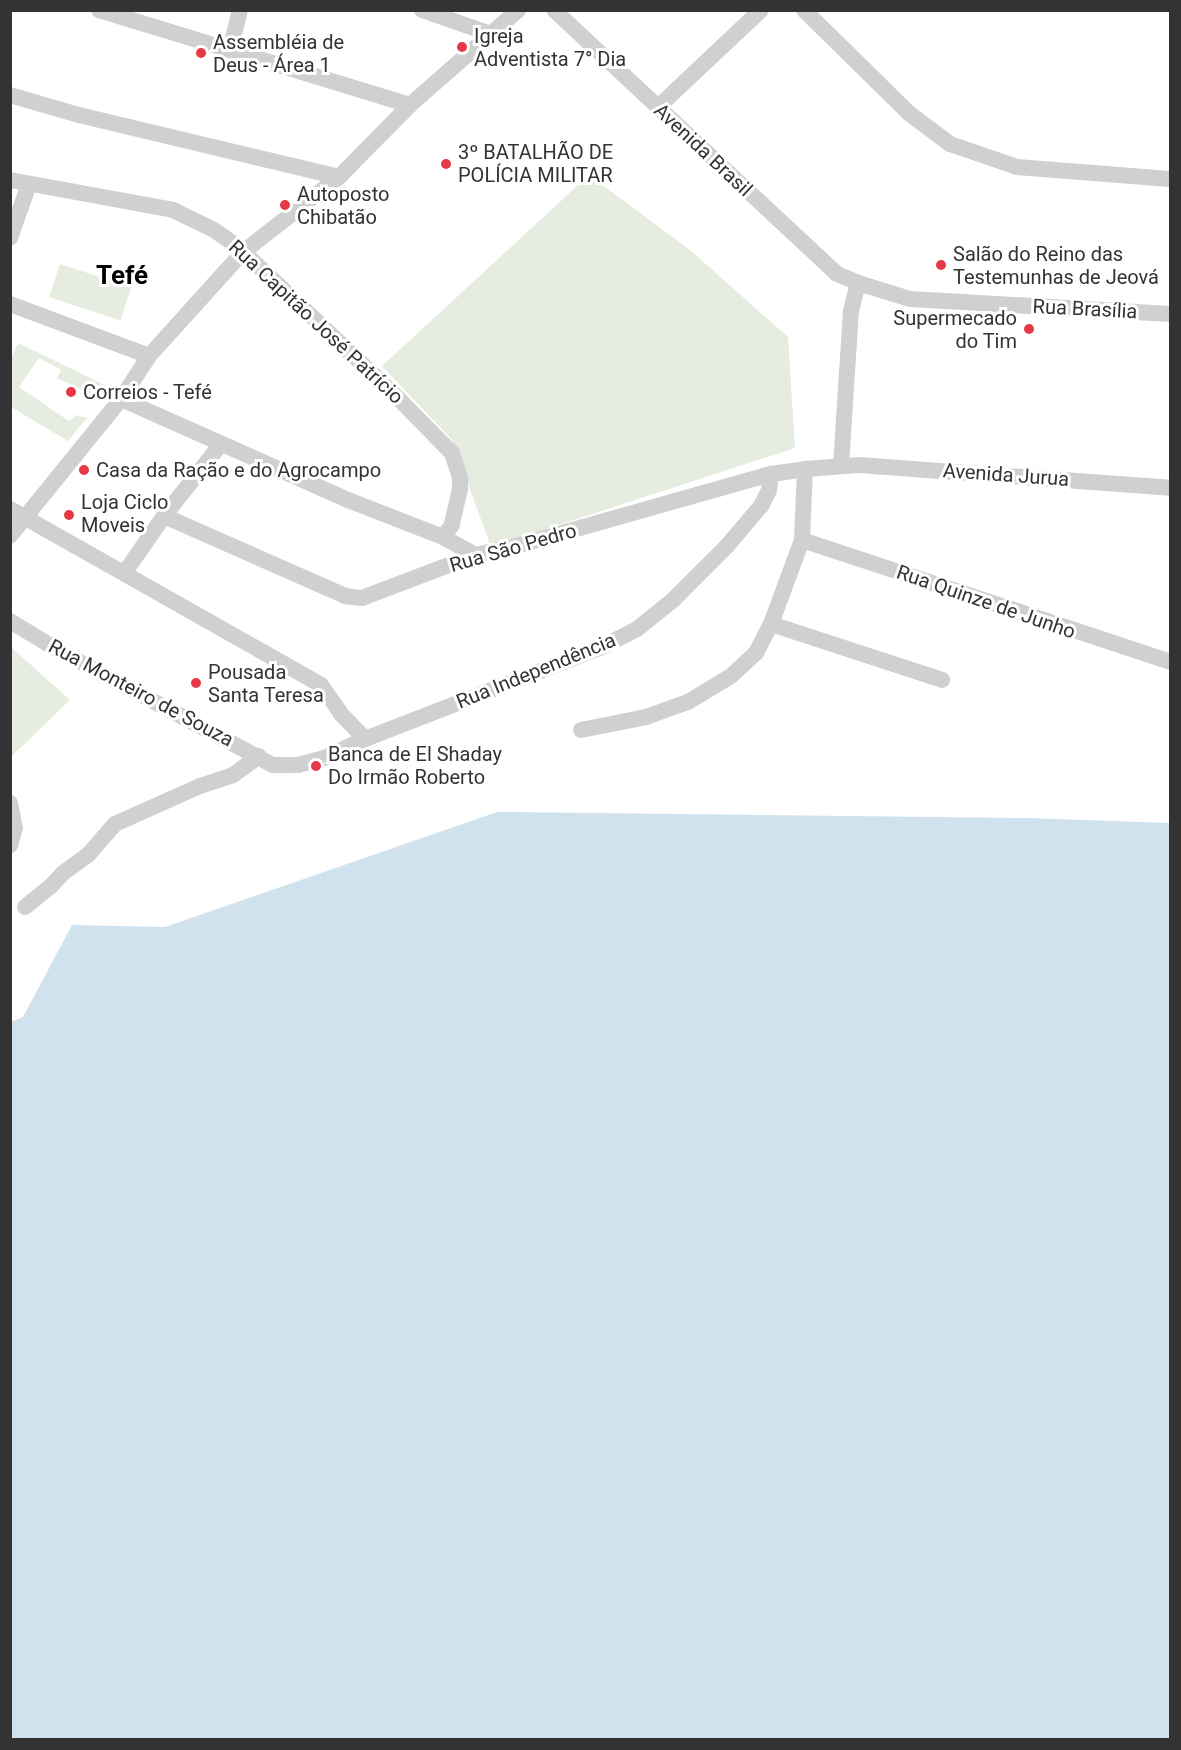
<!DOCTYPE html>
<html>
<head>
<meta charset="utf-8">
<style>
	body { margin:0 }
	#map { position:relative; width:1181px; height:1750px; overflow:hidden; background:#fff; font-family:Roboto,sans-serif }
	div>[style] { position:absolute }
	.green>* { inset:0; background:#e6ecdf; transform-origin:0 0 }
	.water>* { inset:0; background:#cfe2ee }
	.minor>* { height:16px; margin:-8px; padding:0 8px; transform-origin:8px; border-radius:8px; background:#d0d0d0 }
	.dots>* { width:16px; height:16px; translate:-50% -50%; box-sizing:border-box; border:3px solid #fff; border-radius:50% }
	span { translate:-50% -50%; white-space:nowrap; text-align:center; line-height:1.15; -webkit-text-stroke:6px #fff; paint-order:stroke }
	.poi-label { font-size:20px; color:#333 }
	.left { translate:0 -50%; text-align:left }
	.right { translate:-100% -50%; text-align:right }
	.street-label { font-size:20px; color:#333 }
	.district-label { font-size:26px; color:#000; font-weight:700 }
	.frame { position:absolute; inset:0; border:12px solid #333; pointer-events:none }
</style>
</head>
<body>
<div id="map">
	<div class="green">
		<i style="clip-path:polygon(589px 175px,690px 250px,788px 337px,795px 448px,491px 547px,452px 440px,382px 366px)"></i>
		<i style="left:60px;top:264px;width:75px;height:35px;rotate:18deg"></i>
		<i style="clip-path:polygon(18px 343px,111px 388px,102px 399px,57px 378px,61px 370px,39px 358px,19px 387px,69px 421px,76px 415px,87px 418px,68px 441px,11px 407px,11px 359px)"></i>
		<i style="clip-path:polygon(11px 647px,70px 700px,11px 757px)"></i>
	</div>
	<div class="water">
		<i style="clip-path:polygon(497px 812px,1027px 818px,1170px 823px,1170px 1739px,11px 1739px,11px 1022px,23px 1017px,72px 925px,165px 927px)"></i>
	</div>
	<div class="minor">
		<i style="left:99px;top:10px;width:325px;rotate:17deg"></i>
		<i style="left:422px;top:10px;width:73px;rotate:19.2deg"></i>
		<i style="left:554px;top:10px;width:387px;rotate:43deg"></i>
		<i style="left:837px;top:274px;width:23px;rotate:23deg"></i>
		<i style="left:858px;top:283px;width:54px;rotate:17.1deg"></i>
		<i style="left:910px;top:299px;width:260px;rotate:3.3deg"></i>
		<i style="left:804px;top:10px;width:148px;rotate:44.5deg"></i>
		<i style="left:910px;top:114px;width:50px;rotate:36.9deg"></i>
		<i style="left:950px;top:144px;width:71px;rotate:18.9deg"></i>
		<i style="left:1017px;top:167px;width:153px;rotate:4.5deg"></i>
		<i style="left:230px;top:50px;width:41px;rotate:-76deg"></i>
		<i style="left:10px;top:95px;width:72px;rotate:16.2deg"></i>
		<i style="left:79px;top:115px;width:267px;rotate:13.4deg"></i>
		<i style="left:657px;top:108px;width:143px;rotate:-43.3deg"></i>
		<i style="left:10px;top:180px;width:166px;rotate:10.4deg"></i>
		<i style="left:173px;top:210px;width:46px;rotate:26deg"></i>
		<i style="left:214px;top:230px;width:28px;rotate:35deg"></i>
		<i style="left:237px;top:246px;width:210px;rotate:43.3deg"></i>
		<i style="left:390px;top:390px;width:88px;rotate:45.5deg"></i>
		<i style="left:452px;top:453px;width:26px;rotate:72deg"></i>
		<i style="left:460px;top:478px;width:11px;rotate:90deg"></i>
		<i style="left:460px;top:489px;width:37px;rotate:103deg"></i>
		<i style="left:452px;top:525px;width:15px;rotate:127deg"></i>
		<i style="left:10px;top:238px;width:57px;rotate:-70.6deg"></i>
		<i style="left:10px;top:304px;width:148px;rotate:20.5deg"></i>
		<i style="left:121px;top:399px;width:248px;rotate:24deg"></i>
		<i style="left:348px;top:500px;width:102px;rotate:21.3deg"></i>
		<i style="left:443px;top:537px;width:37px;rotate:29deg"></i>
		<i style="left:841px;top:465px;width:154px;rotate:-86.3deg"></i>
		<i style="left:851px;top:311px;width:29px;rotate:-76deg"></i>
		<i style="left:10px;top:509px;width:357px;rotate:29.5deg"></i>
		<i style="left:321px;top:685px;width:35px;rotate:55deg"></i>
		<i style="left:341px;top:714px;width:35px;rotate:46deg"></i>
		<i style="left:164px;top:516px;width:198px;rotate:23.8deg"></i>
		<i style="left:345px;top:596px;width:17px;rotate:7deg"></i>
		<i style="left:362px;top:598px;width:121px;rotate:-20.8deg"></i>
		<i style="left:475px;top:555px;width:35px;rotate:-12deg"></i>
		<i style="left:509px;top:548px;width:272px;rotate:-15.8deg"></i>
		<i style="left:771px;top:474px;width:34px;rotate:-8deg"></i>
		<i style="left:805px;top:469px;width:54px;rotate:-4.2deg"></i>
		<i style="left:859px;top:465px;width:312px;rotate:4.2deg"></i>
		<i style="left:10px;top:536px;width:176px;rotate:-51deg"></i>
		<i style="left:121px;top:399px;width:51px;rotate:-56.9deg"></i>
		<i style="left:149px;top:356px;width:140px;rotate:-47.9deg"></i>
		<i style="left:243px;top:252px;width:122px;rotate:-38deg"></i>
		<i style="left:339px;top:177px;width:101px;rotate:-45.4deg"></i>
		<i style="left:410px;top:105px;width:144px;rotate:-41.3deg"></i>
		<i style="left:802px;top:540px;width:388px;rotate:18.3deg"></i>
		<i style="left:125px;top:572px;width:68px;rotate:-55.1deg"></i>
		<i style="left:164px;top:516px;width:92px;rotate:-51.6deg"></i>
		<i style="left:10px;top:621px;width:60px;rotate:31.3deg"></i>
		<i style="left:61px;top:652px;width:240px;rotate:28.1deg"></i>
		<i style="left:273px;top:765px;width:25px"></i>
		<i style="left:298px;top:765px;width:27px;rotate:-15deg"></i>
		<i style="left:324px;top:758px;width:45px;rotate:-24.9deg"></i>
		<i style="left:365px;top:739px;width:252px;rotate:-21.2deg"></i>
		<i style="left:600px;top:648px;width:42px;rotate:-27.2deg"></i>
		<i style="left:637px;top:629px;width:45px;rotate:-38.7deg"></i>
		<i style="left:672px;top:601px;width:78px;rotate:-45deg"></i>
		<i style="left:727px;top:546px;width:52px;rotate:-49.6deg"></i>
		<i style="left:761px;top:506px;width:18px;rotate:-63deg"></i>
		<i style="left:769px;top:490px;width:16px;rotate:-83deg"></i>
		<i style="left:771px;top:624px;width:180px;rotate:18.1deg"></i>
		<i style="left:581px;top:730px;width:66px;rotate:-11.3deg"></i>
		<i style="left:646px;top:717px;width:45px;rotate:-19.7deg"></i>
		<i style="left:688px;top:702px;width:50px;rotate:-31.2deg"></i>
		<i style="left:731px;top:676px;width:34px;rotate:-43deg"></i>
		<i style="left:756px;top:653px;width:33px;rotate:-63deg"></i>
		<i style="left:771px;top:624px;width:90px;rotate:-69.7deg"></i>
		<i style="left:802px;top:540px;width:71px;rotate:-87.6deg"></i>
		<i style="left:10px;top:803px;width:25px;rotate:79deg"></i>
		<i style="left:15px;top:828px;width:18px;rotate:106deg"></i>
		<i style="left:25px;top:907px;width:33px;rotate:-39deg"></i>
		<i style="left:51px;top:886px;width:18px;rotate:-47deg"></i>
		<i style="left:63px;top:873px;width:31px;rotate:-36deg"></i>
		<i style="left:88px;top:855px;width:41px;rotate:-48.9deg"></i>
		<i style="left:115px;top:824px;width:93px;rotate:-24.1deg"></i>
		<i style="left:200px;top:786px;width:35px;rotate:-18deg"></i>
		<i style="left:233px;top:775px;width:32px;rotate:-36deg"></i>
	</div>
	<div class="dots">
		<i style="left:462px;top:47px;background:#e63946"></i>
		<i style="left:201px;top:53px;background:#e63946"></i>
		<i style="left:446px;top:164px;background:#e63946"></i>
		<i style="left:285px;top:205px;background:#e63946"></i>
		<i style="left:941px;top:265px;background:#e63946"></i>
		<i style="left:1029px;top:329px;background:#e63946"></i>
		<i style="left:71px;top:392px;background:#e63946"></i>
		<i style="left:84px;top:470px;background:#e63946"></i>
		<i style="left:69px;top:515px;background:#e63946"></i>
		<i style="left:196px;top:683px;background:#e63946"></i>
		<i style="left:316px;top:766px;background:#e63946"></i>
	</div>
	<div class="poi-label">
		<span class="left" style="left:474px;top:48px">Igreja<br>Adventista 7° Dia</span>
		<span class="left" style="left:213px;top:54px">Assembléia de<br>Deus - Área 1</span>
		<span class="left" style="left:458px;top:164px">3º BATALHÃO DE<br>POLÍCIA MILITAR</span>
		<span class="left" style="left:297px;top:206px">Autoposto<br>Chibatão</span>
		<span class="left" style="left:953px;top:266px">Salão do Reino das<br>Testemunhas de Jeová</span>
		<span class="right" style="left:1017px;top:330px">Supermecado<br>do Tim</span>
		<span class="left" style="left:83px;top:392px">Correios - Tefé</span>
		<span class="left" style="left:96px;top:470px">Casa da Ração e do Agrocampo</span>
		<span class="left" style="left:81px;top:514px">Loja Ciclo<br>Moveis</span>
		<span class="left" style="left:208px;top:684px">Pousada<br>Santa Teresa</span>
		<span class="left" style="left:328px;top:766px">Banca de El Shaday<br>Do Irmão Roberto</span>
	</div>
	<div class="street-label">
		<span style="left:703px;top:150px;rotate:43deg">Avenida Brasil</span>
		<span style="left:1085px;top:309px;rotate:3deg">Rua Brasília</span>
		<span style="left:316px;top:322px;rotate:43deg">Rua Capitão José Patrício</span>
		<span style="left:1006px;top:475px;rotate:4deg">Avenida Jurua</span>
		<span style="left:513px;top:548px;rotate:-16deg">Rua São Pedro</span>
		<span style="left:986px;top:602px;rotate:19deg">Rua Quinze de Junho</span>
		<span style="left:536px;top:671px;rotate:-22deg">Rua Independência</span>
		<span style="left:141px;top:693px;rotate:28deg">Rua Monteiro de Souza</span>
	</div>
	<div class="district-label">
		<span style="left:122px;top:276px">Tefé</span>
	</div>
	<div class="frame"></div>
</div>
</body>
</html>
